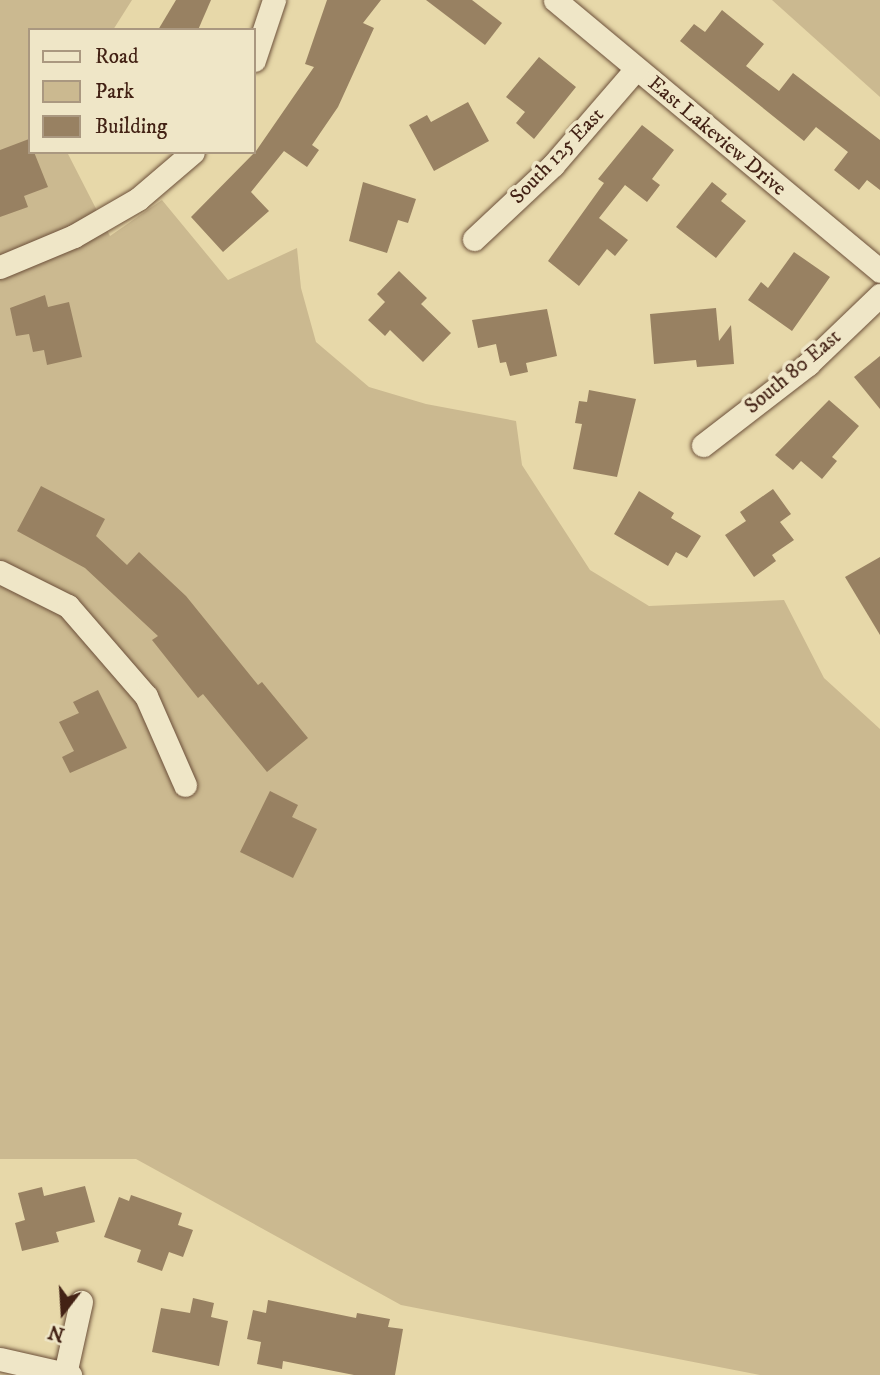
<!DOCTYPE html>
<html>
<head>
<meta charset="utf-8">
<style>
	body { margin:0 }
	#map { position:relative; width:880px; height:1375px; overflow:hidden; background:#e7d8a9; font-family:"IM FELL DW Pica",serif }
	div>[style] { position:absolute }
	.green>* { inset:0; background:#cbb990 }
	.building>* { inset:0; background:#988162 }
	.roads { filter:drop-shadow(0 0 2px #6c503a) drop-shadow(0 0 2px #6c503a) }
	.minor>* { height:23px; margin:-11.5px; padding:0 11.5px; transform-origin:11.5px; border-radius:11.5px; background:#efe6c7 }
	span { translate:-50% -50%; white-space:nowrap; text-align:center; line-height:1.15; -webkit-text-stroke:7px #efe6c7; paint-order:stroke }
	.street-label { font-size:21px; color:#432215 }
	.legend { position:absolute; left:28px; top:28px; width:228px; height:126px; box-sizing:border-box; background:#efe6c7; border:2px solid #aa9880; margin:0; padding:9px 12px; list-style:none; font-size:21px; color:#432215 }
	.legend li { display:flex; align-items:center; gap:14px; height:35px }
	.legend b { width:35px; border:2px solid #aa9880 }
	.north { position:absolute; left:28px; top:1277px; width:70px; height:70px; -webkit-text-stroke:5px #efe6c7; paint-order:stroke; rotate:197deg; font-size:19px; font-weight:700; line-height:28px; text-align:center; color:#432215 }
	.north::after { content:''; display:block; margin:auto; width:24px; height:32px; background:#432215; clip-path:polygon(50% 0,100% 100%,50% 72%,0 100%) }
</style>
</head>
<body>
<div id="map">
	<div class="green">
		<i style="clip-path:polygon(0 0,132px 0,113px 30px,30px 30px,30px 152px,67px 152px,110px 236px,162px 200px,228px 280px,297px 248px,301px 288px,316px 342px,369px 387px,426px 404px,516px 421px,522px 465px,590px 570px,649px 606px,784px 600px,824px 678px,880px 729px,880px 1375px,760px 1375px,401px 1305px,136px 1159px,0 1159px)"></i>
		<i style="clip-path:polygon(772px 0,880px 0,880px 97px)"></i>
	</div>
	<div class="building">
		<i style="clip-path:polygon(176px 0,211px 0,198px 30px,158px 30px)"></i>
		<i style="clip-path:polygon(327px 0,381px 0,363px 23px,374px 28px,338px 107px,312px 145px,319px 150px,307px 167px,284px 151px,251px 192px,269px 211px,223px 252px,191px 217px,256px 151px,314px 67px,305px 64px)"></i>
		<i style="clip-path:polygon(426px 0,472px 0,502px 23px,485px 45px)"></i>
		<i style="clip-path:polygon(722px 10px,764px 44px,746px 66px,779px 91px,793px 73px,880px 140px,880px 190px,867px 180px,859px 190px,834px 170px,848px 152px,816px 127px,804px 141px,680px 41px,694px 24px,705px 32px)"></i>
		<i style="clip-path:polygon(539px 57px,576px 87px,534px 139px,516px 123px,525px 112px,506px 97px)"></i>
		<i style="clip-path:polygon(468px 102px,489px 141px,434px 171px,409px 125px,427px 115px,431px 122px)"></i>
		<i style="clip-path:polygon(642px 125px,674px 150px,652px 179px,660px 185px,647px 202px,625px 185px,599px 218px,628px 240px,615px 256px,607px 249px,579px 286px,548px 261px,604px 183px,598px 179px)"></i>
		<i style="clip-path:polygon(29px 139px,30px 152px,34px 152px,48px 187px,24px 196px,28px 207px,0 217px,0 150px)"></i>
		<i style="clip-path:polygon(363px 182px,416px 199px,408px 223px,398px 220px,387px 253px,349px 241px)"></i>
		<i style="clip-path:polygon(712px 182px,727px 194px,721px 201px,746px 221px,716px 258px,676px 227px)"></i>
		<i style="clip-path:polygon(794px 252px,830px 277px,792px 331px,748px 300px,761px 282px,768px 288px)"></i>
		<i style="clip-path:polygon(399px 271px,427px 298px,421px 304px,451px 333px,423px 362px,390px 330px,385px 336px,368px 320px,385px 302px,377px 294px)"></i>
		<i style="clip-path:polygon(45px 295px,48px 307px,69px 302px,82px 357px,47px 365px,44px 350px,33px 352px,29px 334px,16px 336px,10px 308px)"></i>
		<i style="clip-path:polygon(716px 308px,719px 341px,731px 325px,734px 364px,697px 367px,696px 360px,654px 364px,650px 314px)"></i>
		<i style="clip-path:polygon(547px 309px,557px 356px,526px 363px,528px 372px,510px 376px,506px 362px,500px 363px,496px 344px,478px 348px,472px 320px)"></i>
		<i style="clip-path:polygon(880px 356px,880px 409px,854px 377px)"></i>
		<i style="clip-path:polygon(589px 390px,636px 399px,617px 477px,573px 469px,582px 424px,575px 423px,579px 401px,587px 402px)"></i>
		<i style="clip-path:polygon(829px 400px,859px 426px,832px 457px,837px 461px,822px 479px,801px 461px,793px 470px,775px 455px)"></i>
		<i style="clip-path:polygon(41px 486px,105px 519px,96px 536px,127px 565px,139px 552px,186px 596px,258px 685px,262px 682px,308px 738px,267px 772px,203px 694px,198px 698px,152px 640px,158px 636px,85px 568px,17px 531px)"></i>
		<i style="clip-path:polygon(773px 489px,791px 514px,780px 522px,794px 540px,772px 555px,776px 561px,754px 577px,725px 535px,746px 521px,740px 512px)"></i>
		<i style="clip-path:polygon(639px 491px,674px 513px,671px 518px,701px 536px,687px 558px,676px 552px,668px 566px,614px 534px)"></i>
		<i style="clip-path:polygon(880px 557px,880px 635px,845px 577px)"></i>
		<i style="clip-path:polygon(98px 690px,127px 748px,70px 773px,62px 757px,74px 751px,59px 722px,79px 713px,73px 702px)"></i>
		<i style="clip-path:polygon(270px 791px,298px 805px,292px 817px,317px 829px,293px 878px,240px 852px)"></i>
		<i style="clip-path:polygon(85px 1186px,95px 1222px,56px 1232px,59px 1242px,22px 1251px,15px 1223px,25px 1220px,18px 1193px,42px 1187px,44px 1196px)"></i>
		<i style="clip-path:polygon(131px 1195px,182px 1213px,178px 1225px,193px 1230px,183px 1257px,169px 1252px,162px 1271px,137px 1262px,141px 1250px,104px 1237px,119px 1197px,129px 1201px)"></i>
		<i style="clip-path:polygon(193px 1298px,214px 1303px,211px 1317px,228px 1321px,219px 1366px,152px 1352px,161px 1308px,190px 1313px)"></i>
		<i style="clip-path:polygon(268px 1300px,356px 1318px,357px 1313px,390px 1319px,388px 1327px,403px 1329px,395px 1375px,354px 1375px,283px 1361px,282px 1369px,257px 1364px,261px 1342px,247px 1339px,253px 1310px,266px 1313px)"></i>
	</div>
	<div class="roads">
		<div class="minor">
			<i style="left:555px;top:0;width:423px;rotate:39.8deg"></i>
			<i style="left:254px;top:60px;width:63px;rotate:-71.6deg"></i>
			<i style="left:474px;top:239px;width:108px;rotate:-43.1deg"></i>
			<i style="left:553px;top:165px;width:127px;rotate:-49.2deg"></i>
			<i style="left:0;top:267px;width:80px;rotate:-22.7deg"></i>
			<i style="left:74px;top:236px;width:74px;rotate:-30deg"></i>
			<i style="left:138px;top:199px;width:72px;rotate:-40.5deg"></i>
			<i style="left:703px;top:445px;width:133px;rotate:-37.6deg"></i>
			<i style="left:808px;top:364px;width:100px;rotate:-43.8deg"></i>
			<i style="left:0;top:572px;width:76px;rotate:26.6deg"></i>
			<i style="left:68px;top:606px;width:119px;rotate:49.1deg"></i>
			<i style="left:146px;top:696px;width:97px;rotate:66.3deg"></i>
			<i style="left:0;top:1359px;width:72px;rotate:12.9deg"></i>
			<i style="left:65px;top:1374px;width:74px;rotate:-77.5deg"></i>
		</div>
	</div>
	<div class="street-label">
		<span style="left:717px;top:136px;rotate:40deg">East Lakeview Drive</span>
		<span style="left:557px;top:156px;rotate:-46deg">South 125 East</span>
		<span style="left:793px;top:372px;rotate:-40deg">South 80 East</span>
	</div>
	<ul class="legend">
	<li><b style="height:9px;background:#efe6c7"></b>Road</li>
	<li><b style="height:19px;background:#cbb990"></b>Park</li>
	<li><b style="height:19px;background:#988162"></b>Building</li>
	</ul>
	<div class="north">N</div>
</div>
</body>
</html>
